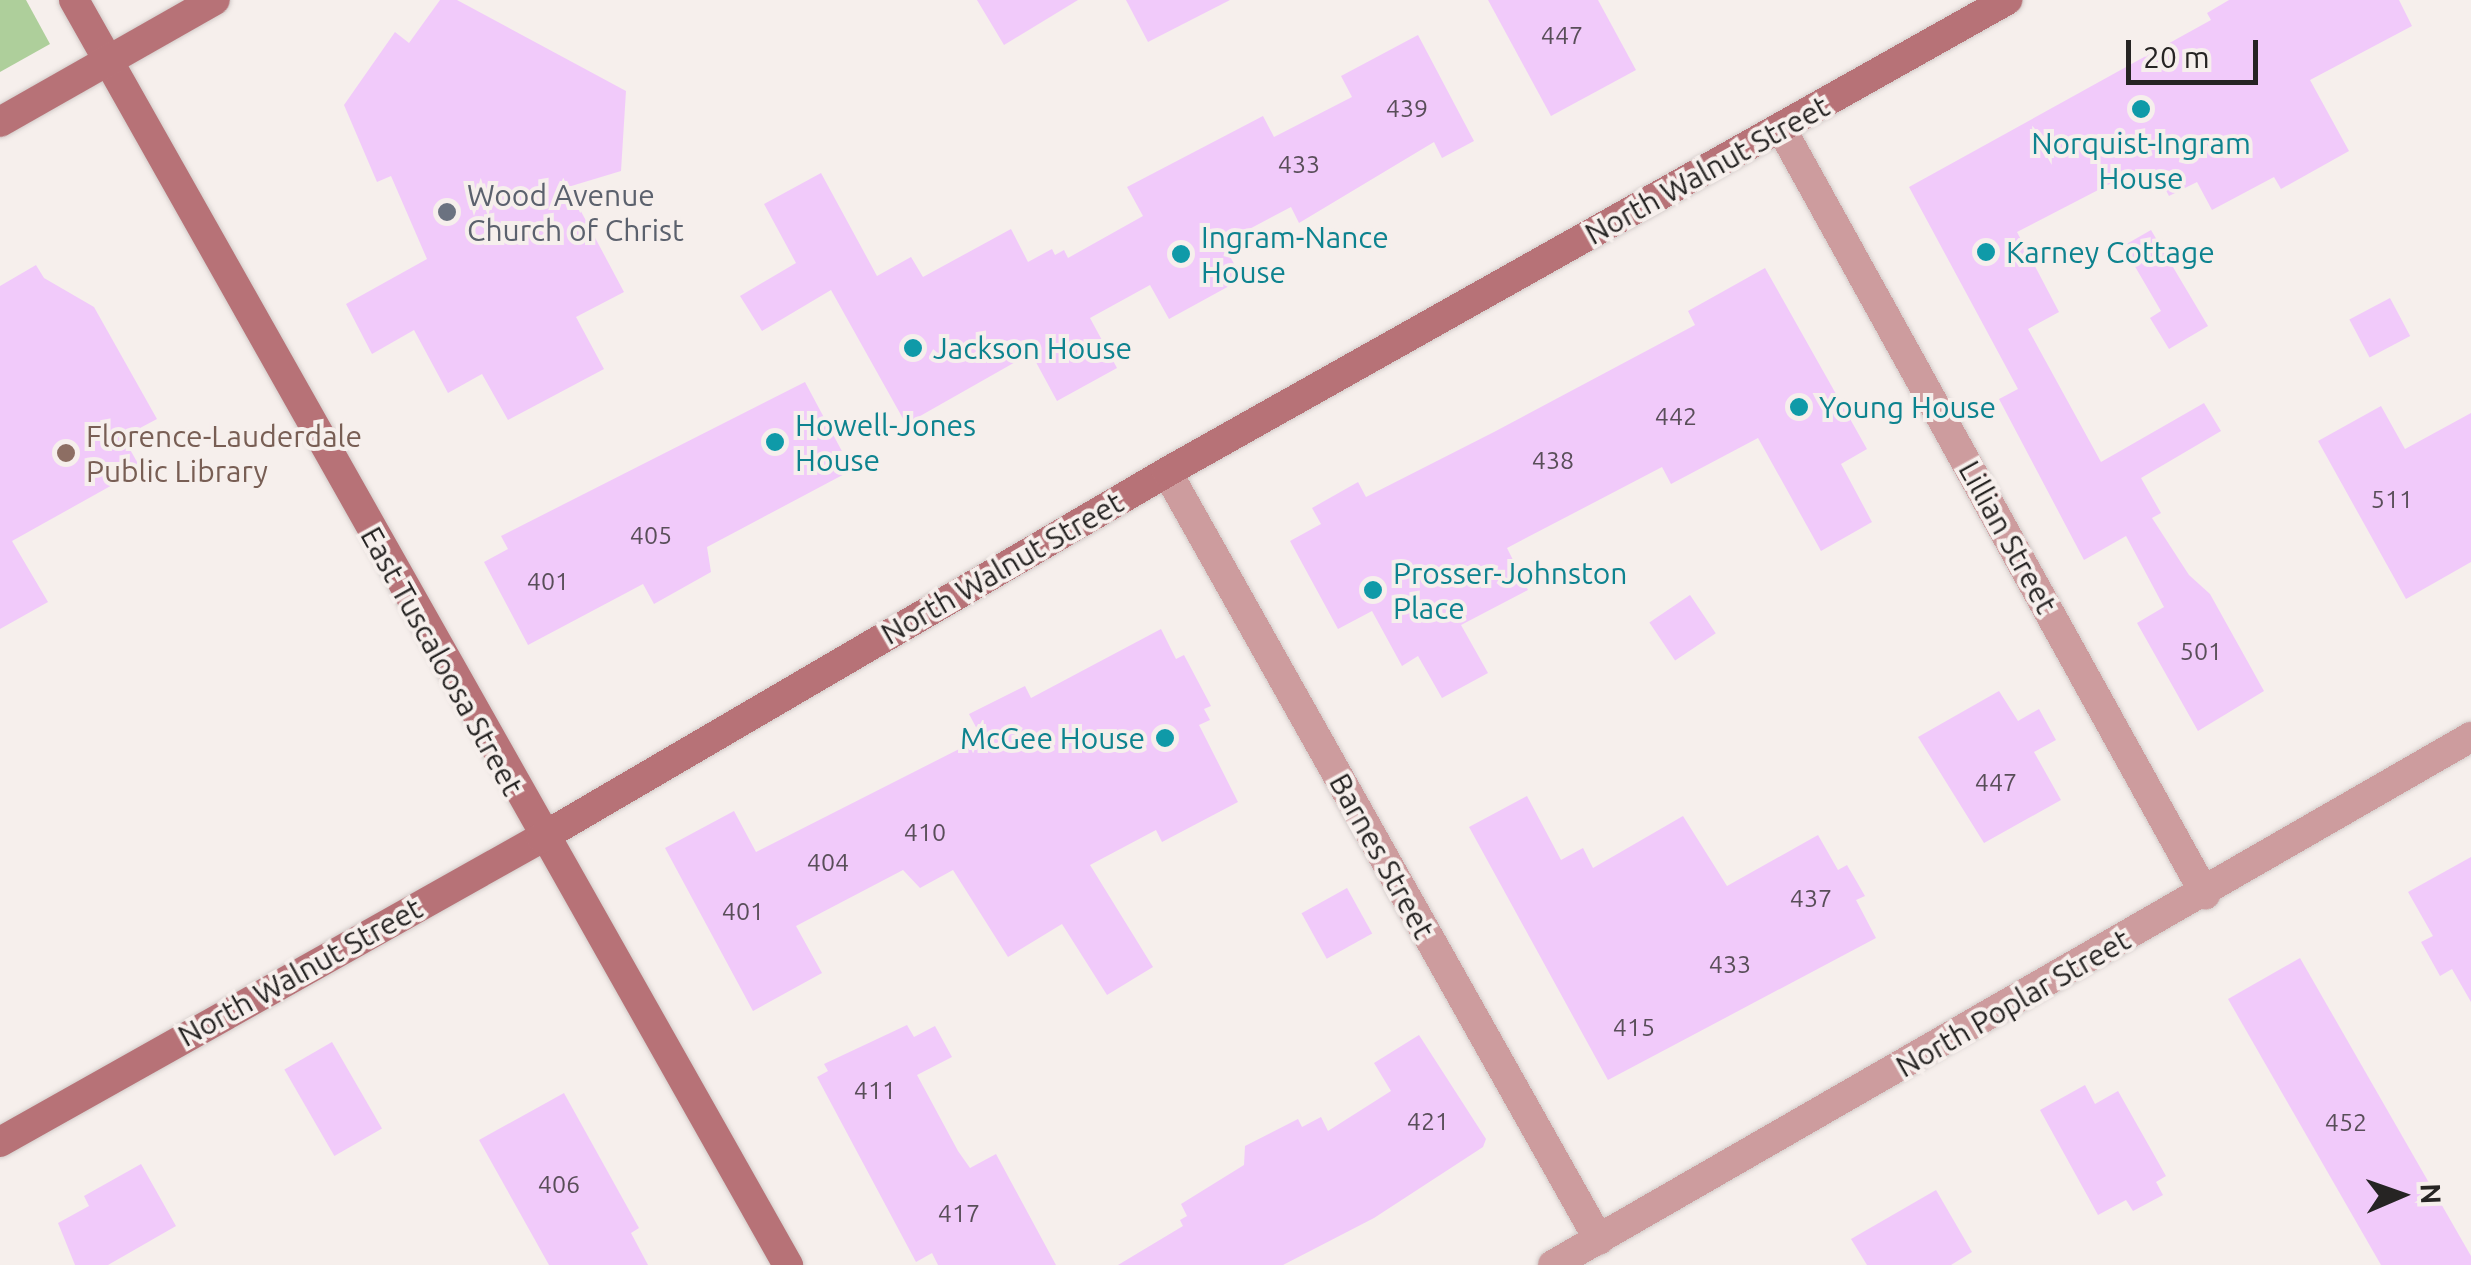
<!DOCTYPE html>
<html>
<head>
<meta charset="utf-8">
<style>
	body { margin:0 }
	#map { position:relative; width:2471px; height:1265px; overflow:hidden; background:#f6efec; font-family:Ubuntu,sans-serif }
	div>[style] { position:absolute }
	.green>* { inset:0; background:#aecf9b }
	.building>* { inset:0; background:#f1cafa; transform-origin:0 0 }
	.roads { filter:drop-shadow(0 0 2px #d1cac8) drop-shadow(0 0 2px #d1cac8) }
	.street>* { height:30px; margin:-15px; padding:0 15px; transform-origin:15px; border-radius:15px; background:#cd9c9e }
	.secondary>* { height:30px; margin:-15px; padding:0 15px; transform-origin:15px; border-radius:15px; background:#b77277 }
	.dots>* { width:28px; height:28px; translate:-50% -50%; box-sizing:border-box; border:5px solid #f6efec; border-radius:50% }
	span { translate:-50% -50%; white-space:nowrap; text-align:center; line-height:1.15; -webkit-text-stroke:8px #f6efec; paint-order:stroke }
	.number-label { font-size:25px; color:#594e59 }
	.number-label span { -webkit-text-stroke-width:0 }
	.culture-label { font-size:30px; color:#0d838f }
	.left { translate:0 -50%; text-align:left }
	.right { translate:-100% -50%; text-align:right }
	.street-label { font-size:30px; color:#262423 }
	.worship-label { font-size:30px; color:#5b616d }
	.education-label { font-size:30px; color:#785e54 }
	.north { position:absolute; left:2351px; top:1145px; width:100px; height:100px; -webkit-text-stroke:8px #f6efec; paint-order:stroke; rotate:88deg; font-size:28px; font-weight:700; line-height:40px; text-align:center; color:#262423 }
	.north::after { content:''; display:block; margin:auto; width:35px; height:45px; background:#262423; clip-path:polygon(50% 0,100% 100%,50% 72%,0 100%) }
	.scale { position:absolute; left:2126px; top:40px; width:132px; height:45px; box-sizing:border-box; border:5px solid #262423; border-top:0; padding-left:12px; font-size:30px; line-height:35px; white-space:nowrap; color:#262423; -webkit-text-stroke:8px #f6efec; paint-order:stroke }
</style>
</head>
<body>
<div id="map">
	<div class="green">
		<i style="clip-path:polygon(0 0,26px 0,50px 44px,0 72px)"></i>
	</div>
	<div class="building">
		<i style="clip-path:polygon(440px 0,457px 0,626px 91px,621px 171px,568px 187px,624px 292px,576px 317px,604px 369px,508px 420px,482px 374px,448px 393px,414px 330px,372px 354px,346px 304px,427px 259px,391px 176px,377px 182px,344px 105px,395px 32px,409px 43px)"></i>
		<i style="clip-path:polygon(977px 0,1078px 0,1004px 45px)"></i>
		<i style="clip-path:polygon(1126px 0,1230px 0,1148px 42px)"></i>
		<i style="clip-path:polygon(1488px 0,1598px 0,1636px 70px,1551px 116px)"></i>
		<i style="clip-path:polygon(2229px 0,2399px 0,2412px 26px,2310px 80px,2349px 151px,2281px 189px,2274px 177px,2212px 210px,2197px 182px,2169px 196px,2157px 174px,2138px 185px,2131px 173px,2017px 232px,2059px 312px,2028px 329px,2101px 462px,2204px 403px,2221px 431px,2141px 478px,2161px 513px,2152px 518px,2189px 575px,2210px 594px,2264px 691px,2198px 731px,2137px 623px,2164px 607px,2126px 536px,2084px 560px,1999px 399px,2018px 389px,1909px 187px,2211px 20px,2207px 13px)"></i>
		<i style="clip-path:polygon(1418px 35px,1474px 141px,1442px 158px,1434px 142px,1299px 223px,1291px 207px,1223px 243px,1242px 279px,1169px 319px,1150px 285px,1090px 318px,1117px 368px,1057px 401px,1031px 353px,906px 424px,831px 290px,762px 331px,740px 296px,796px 263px,764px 204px,821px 173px,877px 276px,911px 257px,923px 277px,1011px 229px,1028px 262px,1052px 249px,1055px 255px,1064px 250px,1068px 258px,1143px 216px,1127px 187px,1263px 116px,1274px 137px,1352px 97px,1341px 76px)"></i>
		<i style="clip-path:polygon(2151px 230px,2208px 326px,2169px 349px,2150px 318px,2161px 311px,2123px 246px)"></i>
		<i style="clip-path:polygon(36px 265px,44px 278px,94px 307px,157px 419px,123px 437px,141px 469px,12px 541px,48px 602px,0 629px,0 286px)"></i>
		<i style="clip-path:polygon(1765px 268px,1867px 449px,1841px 464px,1872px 522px,1821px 551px,1758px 438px,1671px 484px,1662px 467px,1507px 548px,1528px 590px,1461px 625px,1488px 673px,1442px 698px,1418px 656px,1402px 666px,1372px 611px,1338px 629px,1290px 541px,1321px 524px,1312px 508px,1358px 482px,1366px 497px,1494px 432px,1695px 325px,1688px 311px)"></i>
		<i style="left:2390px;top:298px;width:43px;height:46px;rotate:62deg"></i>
		<i style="clip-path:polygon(805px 382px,852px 470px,707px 547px,711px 572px,654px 604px,643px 584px,528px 645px,484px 562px,508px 549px,501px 536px)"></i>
		<i style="clip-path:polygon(2381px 406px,2405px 449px,2471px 413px,2471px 562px,2406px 599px,2318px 441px)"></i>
		<i style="left:1690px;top:595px;width:46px;height:49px;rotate:56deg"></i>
		<i style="clip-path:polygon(1161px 629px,1176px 659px,1184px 655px,1211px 706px,1204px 709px,1210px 720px,1199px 725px,1238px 802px,1162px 842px,1156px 830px,1090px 865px,1153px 967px,1107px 995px,1062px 924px,1008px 957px,953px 870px,920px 888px,903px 870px,796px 926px,822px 973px,753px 1011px,665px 848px,734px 811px,756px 852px,973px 742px,969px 735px,978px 731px,969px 714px,1025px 686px,1031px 698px)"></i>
		<i style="clip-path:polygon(1999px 691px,2018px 721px,2039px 709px,2056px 740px,2034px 752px,2061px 800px,1984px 843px,1918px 737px)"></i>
		<i style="clip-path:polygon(1527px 796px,1561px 860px,1583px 848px,1593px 868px,1683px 816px,1727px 886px,1818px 835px,1838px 870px,1847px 865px,1865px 896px,1856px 900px,1876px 938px,1608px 1080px,1469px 827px)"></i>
		<i style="clip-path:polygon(2471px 857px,2471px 1002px,2452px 969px,2440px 976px,2421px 942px,2433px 936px,2408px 892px)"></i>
		<i style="left:1347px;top:888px;width:52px;height:52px;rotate:61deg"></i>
		<i style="clip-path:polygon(2300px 958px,2471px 1256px,2471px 1265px,2381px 1265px,2228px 999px)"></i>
		<i style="clip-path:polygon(907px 1025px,914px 1037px,935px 1026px,952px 1057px,917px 1075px,958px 1151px,970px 1168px,996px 1154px,1056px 1265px,938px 1265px,932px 1253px,916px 1262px,817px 1077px,828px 1071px,824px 1064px)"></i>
		<i style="clip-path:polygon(1419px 1035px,1486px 1139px,1483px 1147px,1374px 1218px,1283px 1265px,1118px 1265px,1183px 1226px,1180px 1220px,1187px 1216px,1181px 1204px,1244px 1165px,1245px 1146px,1298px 1119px,1302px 1127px,1321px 1117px,1328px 1131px,1391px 1091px,1374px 1063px)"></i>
		<i style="left:332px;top:1042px;width:100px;height:55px;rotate:60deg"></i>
		<i style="clip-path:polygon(2085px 1085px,2095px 1104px,2118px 1091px,2166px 1176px,2156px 1182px,2163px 1195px,2133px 1211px,2126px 1200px,2098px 1215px,2040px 1110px)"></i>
		<i style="clip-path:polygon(564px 1093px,639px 1228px,631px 1233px,648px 1265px,549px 1265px,479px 1140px)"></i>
		<i style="clip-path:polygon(141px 1164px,176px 1226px,108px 1265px,75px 1265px,58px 1223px,89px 1206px,84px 1196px)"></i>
		<i style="clip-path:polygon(1936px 1190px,1972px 1252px,1951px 1265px,1867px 1265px,1851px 1239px)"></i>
	</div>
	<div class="roads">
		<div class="street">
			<i style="left:1781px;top:128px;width:876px;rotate:61.03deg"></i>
			<i style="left:1167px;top:472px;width:881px;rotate:60.64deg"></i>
			<i style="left:1553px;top:1265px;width:1059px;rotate:-29.91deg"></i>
		</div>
		<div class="secondary">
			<i style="left:74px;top:0;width:1453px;rotate:60.56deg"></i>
			<i style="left:0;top:122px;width:247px;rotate:-29.6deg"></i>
			<i style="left:0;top:1142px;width:621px;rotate:-29.33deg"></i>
			<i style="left:541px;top:838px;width:725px;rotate:-30.31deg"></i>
			<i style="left:1167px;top:472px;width:964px;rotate:-29.33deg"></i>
		</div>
	</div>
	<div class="dots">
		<i style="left:2141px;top:109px;background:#0f9aa8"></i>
		<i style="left:447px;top:212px;background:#6b7280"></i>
		<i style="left:1986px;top:252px;background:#0f9aa8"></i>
		<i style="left:1181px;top:254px;background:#0f9aa8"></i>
		<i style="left:913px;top:348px;background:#0f9aa8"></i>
		<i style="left:1799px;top:407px;background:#0f9aa8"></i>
		<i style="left:775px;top:442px;background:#0f9aa8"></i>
		<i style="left:66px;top:453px;background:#8d6e63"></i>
		<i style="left:1373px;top:590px;background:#0f9aa8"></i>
		<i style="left:1165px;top:738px;background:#0f9aa8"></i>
	</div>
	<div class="number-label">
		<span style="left:1562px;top:35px">447</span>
		<span style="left:1407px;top:108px">439</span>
		<span style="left:1299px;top:164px">433</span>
		<span style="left:1676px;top:416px">442</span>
		<span style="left:1553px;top:460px">438</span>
		<span style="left:2392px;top:499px">511</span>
		<span style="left:651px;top:535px">405</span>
		<span style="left:548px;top:581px">401</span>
		<span style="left:2201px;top:651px">501</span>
		<span style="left:1996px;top:782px">447</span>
		<span style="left:925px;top:832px">410</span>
		<span style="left:828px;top:862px">404</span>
		<span style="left:1811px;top:898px">437</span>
		<span style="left:743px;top:911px">401</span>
		<span style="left:1730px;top:964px">433</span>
		<span style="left:1634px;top:1027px">415</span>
		<span style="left:875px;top:1090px">411</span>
		<span style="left:1428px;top:1121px">421</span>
		<span style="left:2346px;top:1122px">452</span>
		<span style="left:559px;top:1184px">406</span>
		<span style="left:959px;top:1213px">417</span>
	</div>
	<div class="culture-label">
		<span style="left:2141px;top:160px">Norquist-Ingram<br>House</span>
		<span class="left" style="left:1201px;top:254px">Ingram-Nance<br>House</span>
		<span class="left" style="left:2006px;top:252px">Karney Cottage</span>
		<span class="left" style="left:933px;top:348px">Jackson House</span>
		<span class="left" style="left:1819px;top:407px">Young House</span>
		<span class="left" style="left:795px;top:442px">Howell-Jones<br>House</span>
		<span class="left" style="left:1393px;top:590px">Prosser-Johnston<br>Place</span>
		<span class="right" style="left:1145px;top:738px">McGee House</span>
	</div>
	<div class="street-label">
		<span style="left:1707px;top:170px;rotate:-29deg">North Walnut Street</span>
		<span style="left:2008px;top:537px;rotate:61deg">Lillian Street</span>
		<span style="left:1002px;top:568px;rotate:-30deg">North Walnut Street</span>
		<span style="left:442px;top:661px;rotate:61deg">East Tuscaloosa Street</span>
		<span style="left:1382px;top:856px;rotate:61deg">Barnes Street</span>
		<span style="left:300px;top:972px;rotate:-29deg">North Walnut Street</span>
		<span style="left:2013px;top:1003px;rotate:-30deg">North Poplar Street</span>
	</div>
	<div class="worship-label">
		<span class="left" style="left:467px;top:212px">Wood Avenue<br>Church of Christ</span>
	</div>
	<div class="education-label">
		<span class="left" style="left:86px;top:453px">Florence-Lauderdale<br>Public Library</span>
	</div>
	<div class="north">N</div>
	<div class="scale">20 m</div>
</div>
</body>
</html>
